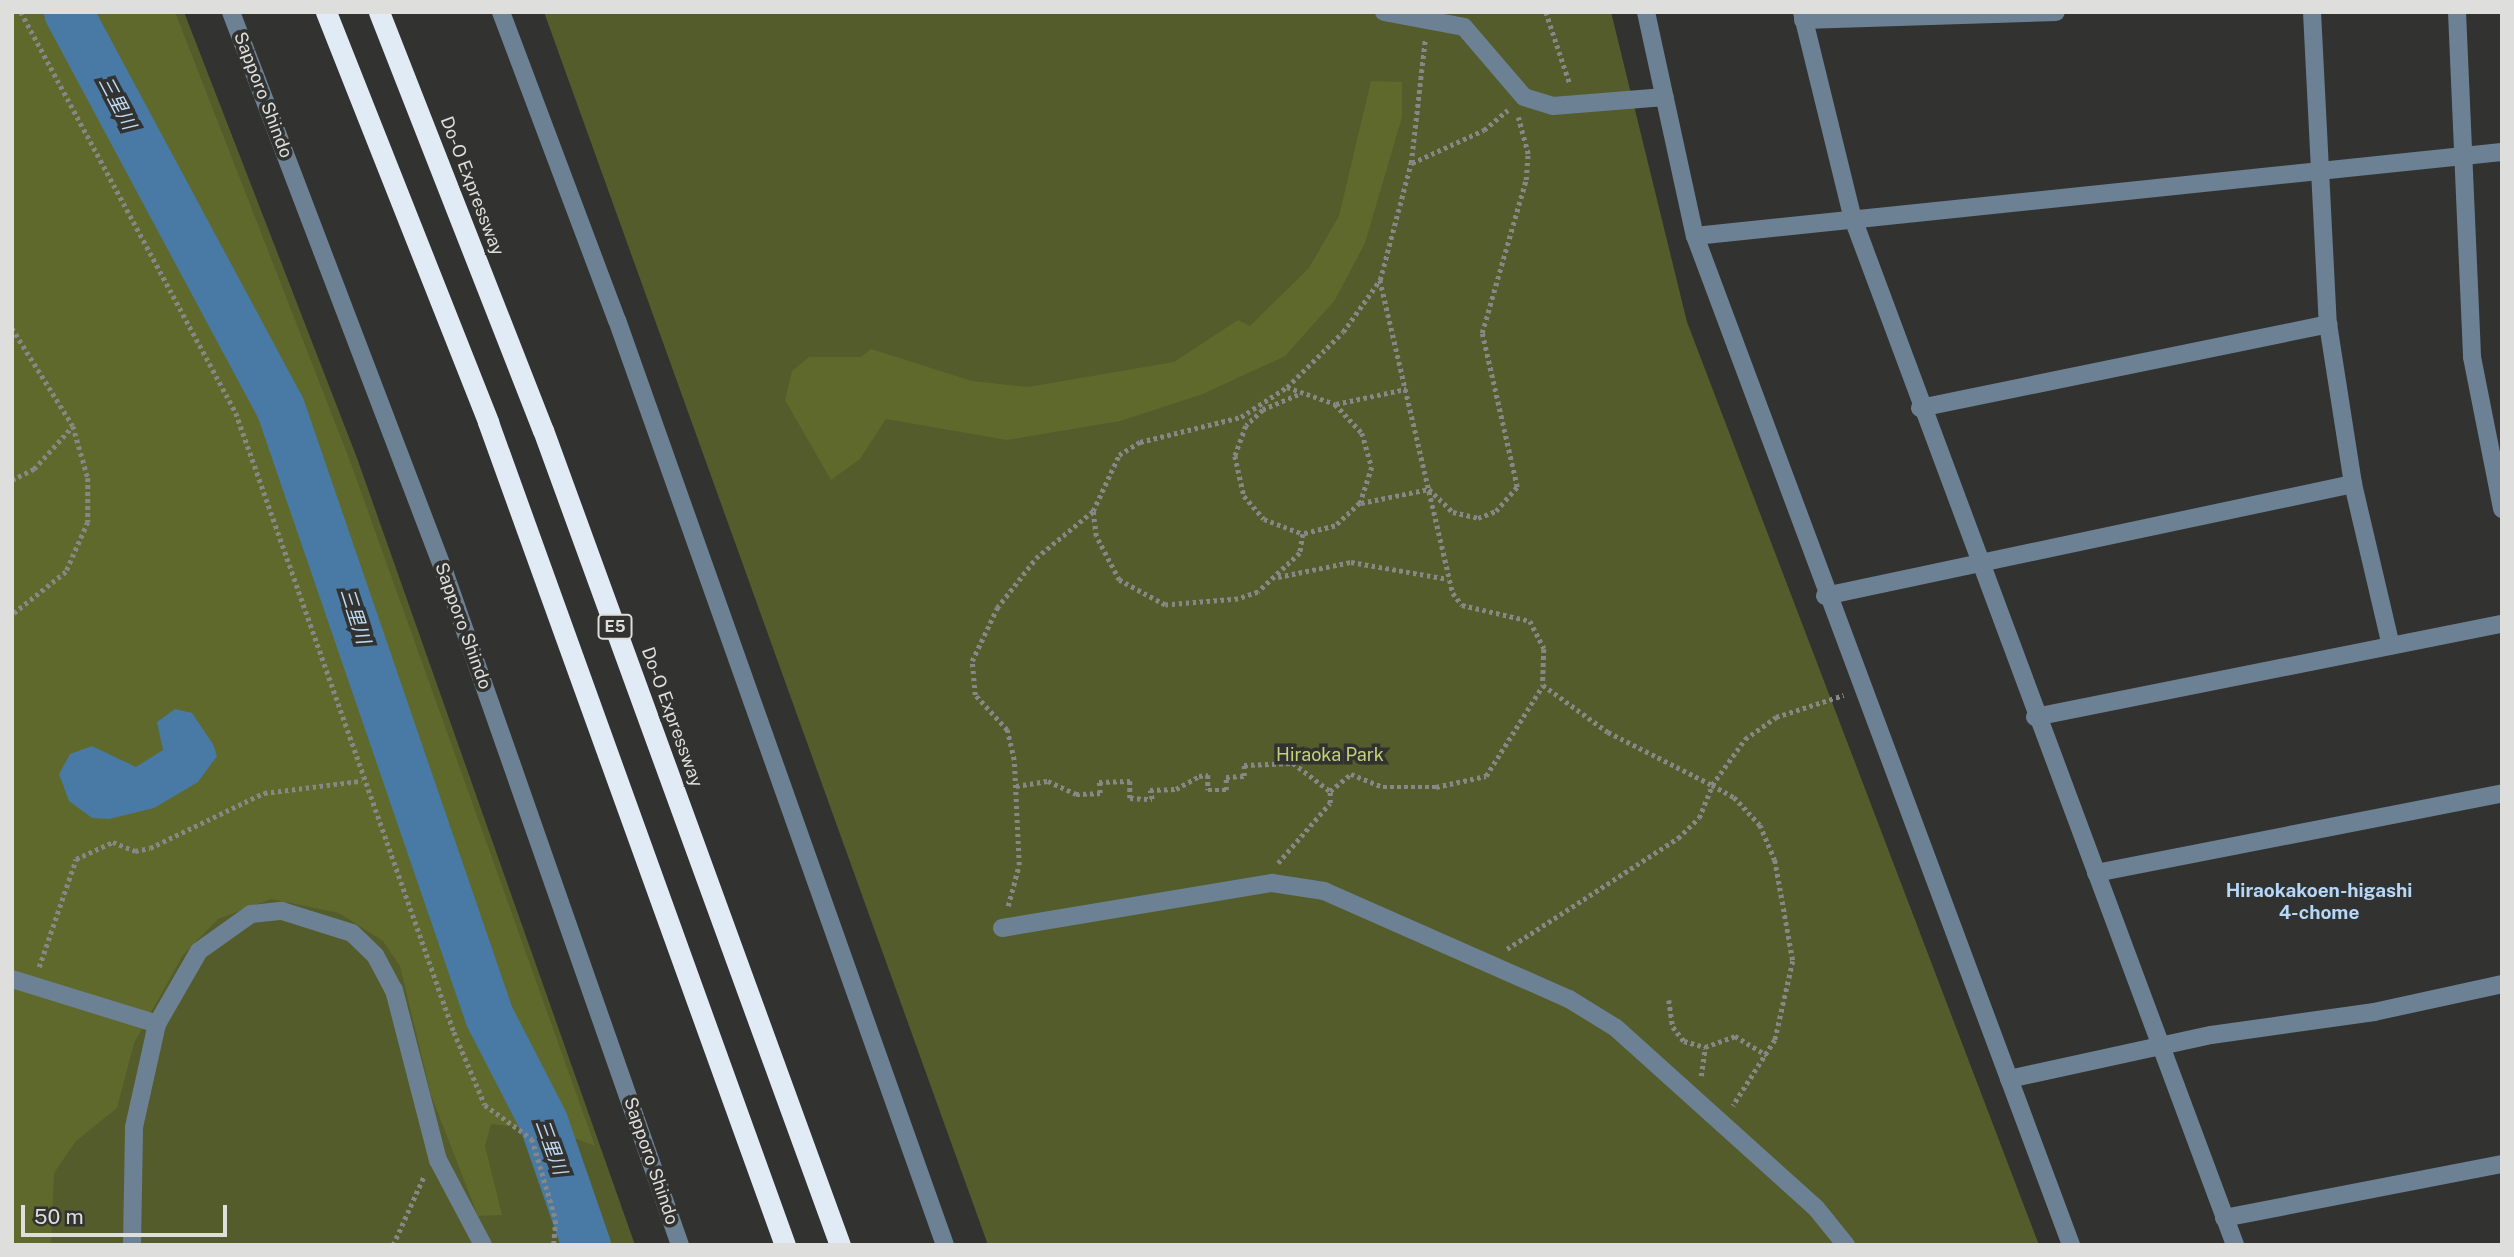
<!DOCTYPE html>
<html>
<head>
<meta charset="utf-8">
<style>
	body { margin:0 }
	#map { position:relative; width:2514px; height:1257px; overflow:hidden; background:#323330; font-family:"Public Sans","Noto Sans JP",sans-serif }
	div>[style] { position:absolute }
	.green>* { inset:0; background:#545c2b }
	.forest>* { inset:0; background:#5f692b }
	.water>* { inset:0; background:#4979a5 }
	.river>* { height:49px; margin:-24.5px; padding:0 24.5px; transform-origin:24.5px; border-radius:24.5px; background:#4979a5 }
	.path>* { height:4.5px; margin-top:-2.25px; transform-origin:0; background:repeating-linear-gradient(90deg,#878886 0 3.5px,transparent 0 7px) }
	.minor>* { height:18px; margin:-9px; padding:0 9px; transform-origin:9px; border-radius:9px; background:#6d8195 }
	.highway>* { height:21px; margin:-10.5px; padding:0 10.5px; transform-origin:10.5px; border-radius:10.5px; background:#e1ebf5 }
	span { translate:-50% -50%; white-space:nowrap; text-align:center; line-height:1.15; -webkit-text-stroke:7px #323330; paint-order:stroke }
	.shield-label span { padding:2px 5px; background:#323330; border:2px solid; border-radius:5px; -webkit-text-stroke-width:0 }
	.shield-label { font-size:16px; color:#dededd; font-weight:700 }
	.street-label { font-size:18px; color:#dededd }
	.park-label { font-size:18px; color:#c2d277 }
	.water-label { font-size:19px; color:#bfdaf4; font-style:italic }
	.neighbourhood-label { font-size:19px; color:#b5d7f9; font-weight:700 }
	.frame { position:absolute; inset:0; border:14px solid #dededd; pointer-events:none }
	.scale { position:absolute; left:21px; top:1205px; width:206px; height:32px; box-sizing:border-box; border:4px solid #dededd; border-top:0; padding-left:9px; font-size:21px; line-height:24px; white-space:nowrap; color:#dededd; -webkit-text-stroke:5px #323330; paint-order:stroke }
</style>
</head>
<body>
<div id="map">
	<div class="green">
		<i style="clip-path:polygon(12px 12px,184px 12px,357px 458px,635px 1245px,12px 1245px)"></i>
		<i style="clip-path:polygon(544px 12px,1611px 12px,1687px 322px,2039px 1245px,988px 1245px)"></i>
	</div>
	<div class="forest">
		<i style="clip-path:polygon(12px 12px,175px 12px,350px 461px,595px 1146px,558px 1132px,491px 1124px,485px 1146px,502px 1215px,478px 1216px,431px 1095px,400px 966px,383px 941px,339px 913px,271px 899px,218px 919px,183px 955px,134px 1043px,117px 1108px,76px 1141px,54px 1173px,51px 1245px,12px 1245px)"></i>
		<i style="clip-path:polygon(1371px 81px,1402px 82px,1402px 117px,1365px 243px,1335px 300px,1285px 356px,1203px 394px,1120px 421px,1007px 440px,886px 419px,860px 459px,831px 480px,785px 400px,792px 371px,809px 357px,861px 357px,871px 349px,972px 381px,1028px 387px,1174px 362px,1238px 320px,1250px 326px,1309px 268px,1339px 216px)"></i>
	</div>
	<div class="water">
		<i style="clip-path:polygon(175px 709px,192px 713px,213px 744px,217px 756px,198px 782px,154px 808px,109px 819px,92px 818px,69px 801px,59px 774px,70px 754px,92px 746px,136px 767px,163px 750px,157px 722px)"></i>
	</div>
	<div class="river">
		<i style="left:68px;top:12px;width:448px;rotate:61.8deg"></i>
		<i style="left:280px;top:407px;width:644px;rotate:71.06deg"></i>
		<i style="left:489px;top:1016px;width:118px;rotate:62.8deg"></i>
		<i style="left:543px;top:1121px;width:131px;rotate:70.9deg"></i>
	</div>
	<div class="path">
		<i style="left:21px;top:12px;width:455px;rotate:61.8deg"></i>
		<i style="left:236px;top:413px;width:656px;rotate:70.6deg"></i>
		<i style="left:454px;top:1032px;width:79px;rotate:67deg"></i>
		<i style="left:485px;top:1105px;width:58px;rotate:35.9deg"></i>
		<i style="left:532px;top:1139px;width:84px;rotate:73.5deg"></i>
		<i style="left:556px;top:1220px;width:25px;rotate:95deg"></i>
		<i style="left:1546px;top:12px;width:76px;rotate:71.6deg"></i>
		<i style="left:1412px;top:163px;width:79px;rotate:-24.6deg"></i>
		<i style="left:1484px;top:130px;width:31px;rotate:-40deg"></i>
		<i style="left:1380px;top:280px;width:321px;rotate:76.9deg"></i>
		<i style="left:1453px;top:593px;width:15px;rotate:53deg"></i>
		<i style="left:1462px;top:605px;width:70px;rotate:13.2deg"></i>
		<i style="left:1530px;top:621px;width:31px;rotate:63deg"></i>
		<i style="left:1544px;top:649px;width:35px;rotate:92deg"></i>
		<i style="left:12px;top:328px;width:115px;rotate:58.1deg"></i>
		<i style="left:73px;top:426px;width:54px;rotate:73.9deg"></i>
		<i style="left:88px;top:478px;width:44px;rotate:90deg"></i>
		<i style="left:88px;top:522px;width:55px;rotate:113.7deg"></i>
		<i style="left:66px;top:572px;width:69px;rotate:141.5deg"></i>
		<i style="left:1287px;top:387px;width:51px;rotate:19.5deg"></i>
		<i style="left:1335px;top:404px;width:40px;rotate:47deg"></i>
		<i style="left:1362px;top:433px;width:35px;rotate:74deg"></i>
		<i style="left:1372px;top:467px;width:38px;rotate:108deg"></i>
		<i style="left:1360px;top:503px;width:34px;rotate:137deg"></i>
		<i style="left:1335px;top:526px;width:33px;rotate:166deg"></i>
		<i style="left:1303px;top:534px;width:19px;rotate:99deg"></i>
		<i style="left:1300px;top:553px;width:57px;rotate:137.1deg"></i>
		<i style="left:1258px;top:592px;width:21px;rotate:161deg"></i>
		<i style="left:1238px;top:599px;width:73px;rotate:175.3deg"></i>
		<i style="left:1165px;top:605px;width:52px;rotate:-151.5deg"></i>
		<i style="left:1119px;top:580px;width:50px;rotate:-117.6deg"></i>
		<i style="left:1096px;top:536px;width:25px;rotate:-97deg"></i>
		<i style="left:1093px;top:511px;width:62px;rotate:-65.1deg"></i>
		<i style="left:1119px;top:455px;width:25px;rotate:-32deg"></i>
		<i style="left:1140px;top:442px;width:104px;rotate:-13.9deg"></i>
		<i style="left:1241px;top:417px;width:55px;rotate:-33.1deg"></i>
		<i style="left:1287px;top:387px;width:78px;rotate:-44.5deg"></i>
		<i style="left:1343px;top:332px;width:64px;rotate:-54.6deg"></i>
		<i style="left:1380px;top:280px;width:121px;rotate:-75.2deg"></i>
		<i style="left:1411px;top:163px;width:124px;rotate:-83.5deg"></i>
		<i style="left:1298px;top:395px;width:38px;rotate:157deg"></i>
		<i style="left:1263px;top:410px;width:23px;rotate:137deg"></i>
		<i style="left:1246px;top:426px;width:32px;rotate:110deg"></i>
		<i style="left:1235px;top:456px;width:41px;rotate:77.3deg"></i>
		<i style="left:1244px;top:496px;width:30px;rotate:49deg"></i>
		<i style="left:1264px;top:519px;width:42px;rotate:21deg"></i>
		<i style="left:1336px;top:404px;width:72px;rotate:-12.1deg"></i>
		<i style="left:12px;top:480px;width:25px;rotate:-27deg"></i>
		<i style="left:34px;top:469px;width:57px;rotate:-47.9deg"></i>
		<i style="left:1361px;top:503px;width:69px;rotate:-11.6deg"></i>
		<i style="left:1429px;top:489px;width:33px;rotate:44deg"></i>
		<i style="left:1453px;top:512px;width:26px;rotate:13deg"></i>
		<i style="left:1478px;top:518px;width:19px;rotate:-21deg"></i>
		<i style="left:1496px;top:511px;width:32px;rotate:-49deg"></i>
		<i style="left:1517px;top:487px;width:158px;rotate:-102.8deg"></i>
		<i style="left:1482px;top:333px;width:159px;rotate:-74deg"></i>
		<i style="left:1526px;top:180px;width:26px;rotate:-86deg"></i>
		<i style="left:1528px;top:154px;width:38px;rotate:-105deg"></i>
		<i style="left:1278px;top:577px;width:75px;rotate:-11.6deg"></i>
		<i style="left:1351px;top:562px;width:98px;rotate:9.9deg"></i>
		<i style="left:1016px;top:786px;width:32px;rotate:-9deg"></i>
		<i style="left:1048px;top:781px;width:31px;rotate:25deg"></i>
		<i style="left:1076px;top:794px;width:24px;rotate:-2deg"></i>
		<i style="left:1100px;top:793px;width:11px;rotate:-95deg"></i>
		<i style="left:1099px;top:782px;width:31px;rotate:-2deg"></i>
		<i style="left:1130px;top:781px;width:17px;rotate:90deg"></i>
		<i style="left:1130px;top:798px;width:22px;rotate:3deg"></i>
		<i style="left:1152px;top:799px;width:9px;rotate:-103deg"></i>
		<i style="left:1150px;top:790px;width:26px;rotate:-2deg"></i>
		<i style="left:1176px;top:789px;width:26px;rotate:-29deg"></i>
		<i style="left:1199px;top:776px;width:9px;rotate:-6deg"></i>
		<i style="left:1208px;top:775px;width:15px;rotate:90deg"></i>
		<i style="left:1208px;top:790px;width:18px"></i>
		<i style="left:1226px;top:790px;width:13px;rotate:-90deg"></i>
		<i style="left:1226px;top:777px;width:18px;rotate:-3deg"></i>
		<i style="left:1244px;top:776px;width:11px;rotate:-90deg"></i>
		<i style="left:1244px;top:765px;width:49px;rotate:-2.3deg"></i>
		<i style="left:1293px;top:763px;width:46px;rotate:37.1deg"></i>
		<i style="left:1278px;top:863px;width:79px;rotate:-49.1deg"></i>
		<i style="left:1330px;top:803px;width:12px;rotate:-90deg"></i>
		<i style="left:1330px;top:791px;width:27px;rotate:-39deg"></i>
		<i style="left:1351px;top:774px;width:35px;rotate:22deg"></i>
		<i style="left:1383px;top:787px;width:53px"></i>
		<i style="left:1436px;top:787px;width:51px;rotate:-12.4deg"></i>
		<i style="left:1486px;top:776px;width:107px;rotate:-57.9deg"></i>
		<i style="left:1543px;top:685px;width:80px;rotate:35.9deg"></i>
		<i style="left:1608px;top:732px;width:117px;rotate:27deg"></i>
		<i style="left:1712px;top:785px;width:57px;rotate:-54.3deg"></i>
		<i style="left:1745px;top:739px;width:38px;rotate:-35deg"></i>
		<i style="left:1776px;top:717px;width:71px;rotate:-17.9deg"></i>
		<i style="left:1008px;top:906px;width:42px;rotate:-75deg"></i>
		<i style="left:1019px;top:865px;width:105px;rotate:-92.7deg"></i>
		<i style="left:1014px;top:760px;width:31px;rotate:-103deg"></i>
		<i style="left:1007px;top:730px;width:47px;rotate:-132.4deg"></i>
		<i style="left:975px;top:695px;width:34px;rotate:-95deg"></i>
		<i style="left:972px;top:661px;width:59px;rotate:-64.7deg"></i>
		<i style="left:997px;top:608px;width:63px;rotate:-52deg"></i>
		<i style="left:1036px;top:558px;width:74px;rotate:-39.5deg"></i>
		<i style="left:1507px;top:949px;width:204px;rotate:-33deg"></i>
		<i style="left:1678px;top:838px;width:29px;rotate:-44deg"></i>
		<i style="left:1699px;top:818px;width:35px;rotate:-68deg"></i>
		<i style="left:1712px;top:785px;width:25px;rotate:29deg"></i>
		<i style="left:1734px;top:797px;width:38px;rotate:47deg"></i>
		<i style="left:1760px;top:825px;width:38px;rotate:67deg"></i>
		<i style="left:1775px;top:860px;width:103px;rotate:79.9deg"></i>
		<i style="left:1793px;top:961px;width:81px;rotate:102.8deg"></i>
		<i style="left:1775px;top:1040px;width:78px;rotate:122.5deg"></i>
		<i style="left:39px;top:967px;width:114px;rotate:-71.1deg"></i>
		<i style="left:76px;top:859px;width:41px;rotate:-24.7deg"></i>
		<i style="left:113px;top:842px;width:24px;rotate:22deg"></i>
		<i style="left:135px;top:851px;width:15px;rotate:-11deg"></i>
		<i style="left:150px;top:848px;width:127px;rotate:-25.8deg"></i>
		<i style="left:264px;top:793px;width:98px;rotate:-7.1deg"></i>
		<i style="left:1669px;top:1000px;width:27px;rotate:82deg"></i>
		<i style="left:1673px;top:1027px;width:18px;rotate:52deg"></i>
		<i style="left:1684px;top:1041px;width:22px;rotate:16deg"></i>
		<i style="left:1705px;top:1047px;width:32px;rotate:-20deg"></i>
		<i style="left:1735px;top:1036px;width:37px;rotate:31deg"></i>
		<i style="left:1701px;top:1076px;width:29px;rotate:-82deg"></i>
		<i style="left:393px;top:1245px;width:76px;rotate:-65.8deg"></i>
	</div>
	<div class="minor">
		<i style="left:231px;top:12px;width:601px;rotate:69.15deg"></i>
		<i style="left:445px;top:574px;width:711px;rotate:70.7deg"></i>
		<i style="left:501px;top:12px;width:329px;rotate:69.4deg"></i>
		<i style="left:617px;top:320px;width:981px;rotate:70.48deg"></i>
		<i style="left:1384px;top:12px;width:81px;rotate:10.6deg"></i>
		<i style="left:1464px;top:27px;width:92px;rotate:49.4deg"></i>
		<i style="left:1524px;top:97px;width:30px;rotate:17deg"></i>
		<i style="left:1553px;top:106px;width:112px;rotate:-4.6deg"></i>
		<i style="left:1646px;top:12px;width:229px;rotate:77.7deg"></i>
		<i style="left:1695px;top:236px;width:1077px;rotate:69.56deg"></i>
		<i style="left:1802px;top:12px;width:210px;rotate:76.2deg"></i>
		<i style="left:1852px;top:216px;width:1098px;rotate:69.58deg"></i>
		<i style="left:2312px;top:12px;width:312px;rotate:87.1deg"></i>
		<i style="left:2328px;top:324px;width:162px;rotate:81.1deg"></i>
		<i style="left:2353px;top:484px;width:162px;rotate:76.8deg"></i>
		<i style="left:2457px;top:12px;width:345px;rotate:87.5deg"></i>
		<i style="left:2472px;top:357px;width:155px;rotate:78.8deg"></i>
		<i style="left:1803px;top:20px;width:253px;rotate:-1.8deg"></i>
		<i style="left:1695px;top:236px;width:811px;rotate:-5.94deg"></i>
		<i style="left:1920px;top:408px;width:417px;rotate:-11.6deg"></i>
		<i style="left:1825px;top:596px;width:540px;rotate:-11.98deg"></i>
		<i style="left:2035px;top:717px;width:476px;rotate:-11.3deg"></i>
		<i style="left:2096px;top:873px;width:414px;rotate:-11.1deg"></i>
		<i style="left:1002px;top:928px;width:274px;rotate:-9.5deg"></i>
		<i style="left:1272px;top:883px;width:53px;rotate:8.7deg"></i>
		<i style="left:1324px;top:891px;width:268px;rotate:23.8deg"></i>
		<i style="left:1569px;top:999px;width:55px;rotate:31.7deg"></i>
		<i style="left:1616px;top:1028px;width:269px;rotate:42deg"></i>
		<i style="left:1816px;top:1208px;width:48px;rotate:51deg"></i>
		<i style="left:12px;top:979px;width:152px;rotate:17.2deg"></i>
		<i style="left:2009px;top:1079px;width:207px;rotate:-12.3deg"></i>
		<i style="left:2211px;top:1035px;width:165px;rotate:-8deg"></i>
		<i style="left:2374px;top:1012px;width:131px;rotate:-12.3deg"></i>
		<i style="left:2224px;top:1218px;width:283px;rotate:-11deg"></i>
		<i style="left:132px;top:1245px;width:118px;rotate:-89deg"></i>
		<i style="left:134px;top:1127px;width:106px;rotate:-77.4deg"></i>
		<i style="left:157px;top:1024px;width:84px;rotate:-60.1deg"></i>
		<i style="left:199px;top:951px;width:64px;rotate:-35.4deg"></i>
		<i style="left:251px;top:914px;width:31px;rotate:-6deg"></i>
		<i style="left:282px;top:911px;width:73px;rotate:17.4deg"></i>
		<i style="left:352px;top:933px;width:32px;rotate:44deg"></i>
		<i style="left:375px;top:955px;width:40px;rotate:62deg"></i>
		<i style="left:394px;top:990px;width:176px;rotate:75.5deg"></i>
		<i style="left:438px;top:1160px;width:96px;rotate:62.1deg"></i>
	</div>
	<div class="highway">
		<i style="left:326px;top:12px;width:441px;rotate:68.4deg"></i>
		<i style="left:488px;top:422px;width:875px;rotate:70.16deg"></i>
		<i style="left:379px;top:12px;width:449px;rotate:68.6deg"></i>
		<i style="left:543px;top:430px;width:867px;rotate:69.98deg"></i>
	</div>
	<div class="shield-label">
		<span style="left:615px;top:627px">E5</span>
	</div>
	<div class="street-label">
		<span style="left:263px;top:95px;rotate:69deg">Sapporo Shindo</span>
		<span style="left:472px;top:186px;rotate:69deg">Do-O Expressway</span>
		<span style="left:463px;top:626px;rotate:70deg">Sapporo Shindo</span>
		<span style="left:672px;top:717px;rotate:70deg">Do-O Expressway</span>
		<span style="left:651px;top:1161px;rotate:71deg">Sapporo Shindo</span>
	</div>
	<div class="park-label">
		<span style="left:1330px;top:755px">Hiraoka Park</span>
	</div>
	<div class="water-label">
		<span style="left:117px;top:103px;rotate:62deg">三里川</span>
		<span style="left:355px;top:616px;rotate:72deg">三里川</span>
		<span style="left:551px;top:1147px;rotate:70deg">三里川</span>
	</div>
	<div class="neighbourhood-label">
		<span style="left:2319px;top:902px">Hiraokakoen-higashi<br>4-chome</span>
	</div>
	<div class="frame"></div>
	<div class="scale">50 m</div>
</div>
</body>
</html>
